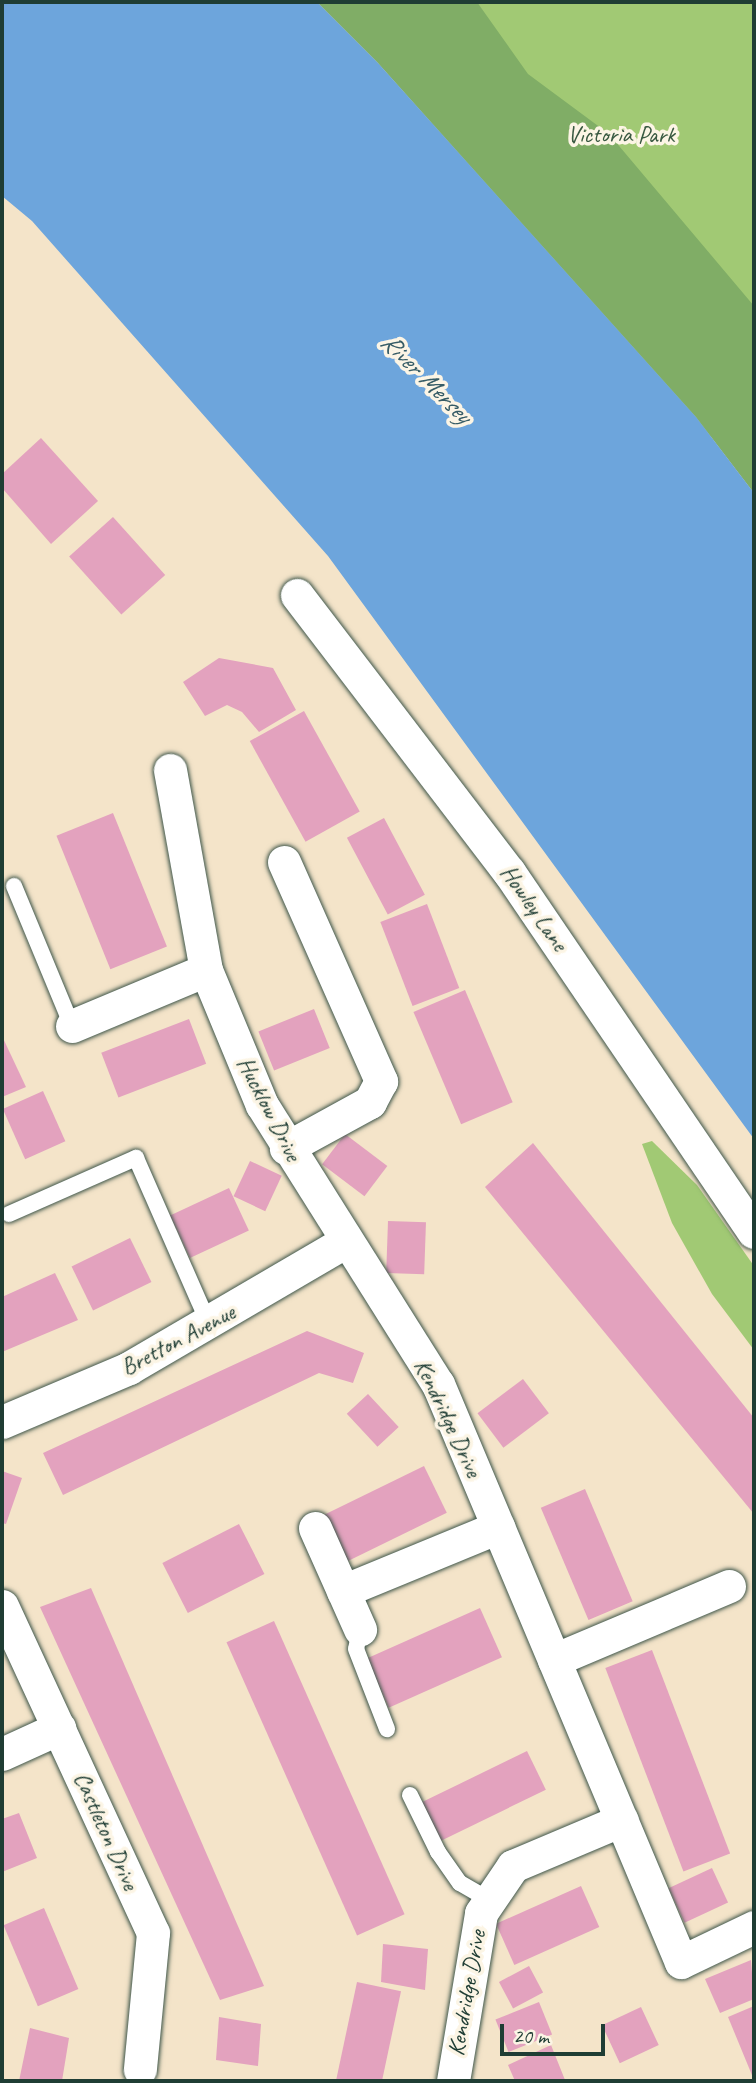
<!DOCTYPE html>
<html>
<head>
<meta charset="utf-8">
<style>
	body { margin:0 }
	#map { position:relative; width:756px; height:2083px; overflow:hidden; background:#f4e4c9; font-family:Caveat,sans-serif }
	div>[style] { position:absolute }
	.green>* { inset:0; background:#a1c974 }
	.forest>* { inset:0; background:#80ad66 }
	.water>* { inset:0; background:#6da5dc }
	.building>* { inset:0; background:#e3a2be; transform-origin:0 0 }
	.roads { filter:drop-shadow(0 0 2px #3f564a) drop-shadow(0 0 2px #3f564a) }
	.lane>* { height:16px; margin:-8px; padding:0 8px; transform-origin:8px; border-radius:8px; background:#fff }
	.street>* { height:33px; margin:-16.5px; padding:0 16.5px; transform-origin:16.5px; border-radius:16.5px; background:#fff }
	span { translate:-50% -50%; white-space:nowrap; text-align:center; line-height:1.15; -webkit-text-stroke:7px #fcf5e5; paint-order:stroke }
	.park-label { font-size:24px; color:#395941 }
	.street-label { font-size:24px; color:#1f3d34 }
	.water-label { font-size:26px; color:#365c66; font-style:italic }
	.frame { position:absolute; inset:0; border:4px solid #1f3d34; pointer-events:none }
	.scale { position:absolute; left:500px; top:2024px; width:105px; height:32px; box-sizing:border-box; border:4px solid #1f3d34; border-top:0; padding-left:9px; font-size:21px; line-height:24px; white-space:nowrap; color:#1f3d34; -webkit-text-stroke:5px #fcf5e5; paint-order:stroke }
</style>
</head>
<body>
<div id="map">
	<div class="green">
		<i style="clip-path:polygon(317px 2px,754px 2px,754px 493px,712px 438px,378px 63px)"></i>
		<i style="clip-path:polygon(652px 1141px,697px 1185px,754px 1266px,754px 1350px,712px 1294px,672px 1223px,642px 1144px)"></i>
	</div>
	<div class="forest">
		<i style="clip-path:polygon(317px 2px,477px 2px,528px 74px,609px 134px,754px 306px,754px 493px,696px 417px,378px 63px)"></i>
	</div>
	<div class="water">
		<i style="clip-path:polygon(2px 2px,317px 2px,378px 63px,696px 417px,754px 493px,754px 1139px,328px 556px,32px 221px,2px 196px)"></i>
	</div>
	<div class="building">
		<i style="clip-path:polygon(41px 438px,98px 501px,51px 544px,2px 488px,2px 474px)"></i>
		<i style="left:113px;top:517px;width:78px;height:59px;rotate:48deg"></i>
		<i style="clip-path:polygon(219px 658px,273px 668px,296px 710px,259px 732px,242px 712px,227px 705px,205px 716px,183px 682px)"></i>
		<i style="left:304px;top:711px;width:115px;height:62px;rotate:61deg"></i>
		<i style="left:113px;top:813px;width:144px;height:61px;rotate:68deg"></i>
		<i style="left:384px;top:818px;width:87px;height:42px;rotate:62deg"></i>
		<i style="left:427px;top:904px;width:90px;height:50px;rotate:69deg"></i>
		<i style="left:465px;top:990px;width:122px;height:56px;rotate:67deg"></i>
		<i style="left:314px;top:1009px;width:42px;height:60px;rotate:68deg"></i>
		<i style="left:189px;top:1019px;width:48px;height:94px;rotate:69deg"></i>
		<i style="clip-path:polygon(2px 1036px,26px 1087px,2px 1097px)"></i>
		<i style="left:43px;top:1091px;width:55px;height:44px;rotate:66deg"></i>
		<i style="left:345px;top:1134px;width:53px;height:38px;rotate:37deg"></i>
		<i style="clip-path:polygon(533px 1143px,754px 1418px,754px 1514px,485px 1187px)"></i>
		<i style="left:250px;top:1161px;width:35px;height:39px;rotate:25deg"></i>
		<i style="left:229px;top:1188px;width:47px;height:65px;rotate:65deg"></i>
		<i style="left:388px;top:1221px;width:38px;height:52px;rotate:2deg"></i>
		<i style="left:130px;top:1238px;width:49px;height:65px;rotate:64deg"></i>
		<i style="clip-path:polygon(55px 1273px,78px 1320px,2px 1352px,2px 1297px)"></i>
		<i style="clip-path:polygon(307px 1331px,364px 1353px,353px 1383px,319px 1373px,63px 1495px,43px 1453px)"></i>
		<i style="left:523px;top:1379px;width:43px;height:57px;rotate:53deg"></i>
		<i style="left:368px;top:1394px;width:45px;height:29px;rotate:47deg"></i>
		<i style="left:424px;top:1466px;width:52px;height:111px;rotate:64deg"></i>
		<i style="clip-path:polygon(2px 1471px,22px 1478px,6px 1524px,2px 1523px)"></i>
		<i style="left:585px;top:1489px;width:122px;height:48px;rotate:67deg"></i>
		<i style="left:239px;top:1524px;width:56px;height:86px;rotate:63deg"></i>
		<i style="clip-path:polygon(91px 1588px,264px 1986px,220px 2000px,40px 1607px)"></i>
		<i style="left:480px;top:1608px;width:54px;height:124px;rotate:66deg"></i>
		<i style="left:274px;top:1621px;width:321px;height:52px;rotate:66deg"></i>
		<i style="left:652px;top:1650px;width:218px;height:50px;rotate:69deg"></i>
		<i style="left:527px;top:1751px;width:43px;height:120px;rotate:64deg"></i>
		<i style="clip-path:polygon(19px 1813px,37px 1858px,2px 1872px,2px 1819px)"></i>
		<i style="left:712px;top:1868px;width:38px;height:48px;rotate:65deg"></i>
		<i style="left:581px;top:1886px;width:45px;height:93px;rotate:66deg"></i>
		<i style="left:44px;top:1908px;width:88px;height:44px;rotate:67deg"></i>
		<i style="clip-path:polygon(383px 1944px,428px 1949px,425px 1990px,381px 1982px)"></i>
		<i style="clip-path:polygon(751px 1960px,754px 1999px,720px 2013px,705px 1979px)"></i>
		<i style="left:529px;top:1966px;width:30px;height:34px;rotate:62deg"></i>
		<i style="left:357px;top:1982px;width:45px;height:100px;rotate:12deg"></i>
		<i style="left:539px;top:2002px;width:35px;height:47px;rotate:68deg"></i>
		<i style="clip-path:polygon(754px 2006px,754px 2080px,728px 2017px)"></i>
		<i style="left:641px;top:2007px;width:42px;height:43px;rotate:65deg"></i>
		<i style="clip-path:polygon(219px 2017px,261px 2024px,258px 2066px,216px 2060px)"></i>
		<i style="clip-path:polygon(30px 2028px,69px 2038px,62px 2081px,19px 2081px)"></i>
		<i style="clip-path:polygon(551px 2045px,565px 2080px,515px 2081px,508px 2065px)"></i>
	</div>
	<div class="roads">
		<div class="lane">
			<i style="left:14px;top:886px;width:152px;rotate:67.5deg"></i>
			<i style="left:9px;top:1214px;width:139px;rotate:-23.8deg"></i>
			<i style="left:136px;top:1158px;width:181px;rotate:66.3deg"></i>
			<i style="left:360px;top:1629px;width:20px;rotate:101deg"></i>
			<i style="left:356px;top:1649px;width:86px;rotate:68.8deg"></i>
			<i style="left:410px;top:1795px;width:64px;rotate:63.8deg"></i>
			<i style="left:438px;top:1852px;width:38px;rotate:55deg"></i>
			<i style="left:460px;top:1883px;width:34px;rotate:30deg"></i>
		</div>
		<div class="street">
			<i style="left:297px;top:595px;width:349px;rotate:52.6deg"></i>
			<i style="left:509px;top:872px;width:435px;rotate:55.8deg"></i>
			<i style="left:170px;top:770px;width:203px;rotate:79.8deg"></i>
			<i style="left:206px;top:970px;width:146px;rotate:67.5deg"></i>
			<i style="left:262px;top:1105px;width:330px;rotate:57.8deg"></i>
			<i style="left:438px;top:1384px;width:627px;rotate:67.2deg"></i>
			<i style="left:681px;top:1962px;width:81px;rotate:-25.6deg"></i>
			<i style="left:284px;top:862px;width:240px;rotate:66.1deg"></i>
			<i style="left:381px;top:1081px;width:24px;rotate:118deg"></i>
			<i style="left:370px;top:1102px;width:96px;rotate:151.3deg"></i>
			<i style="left:72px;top:1026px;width:145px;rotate:-22.7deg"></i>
			<i style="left:2px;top:1422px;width:138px;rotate:-23deg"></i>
			<i style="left:129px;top:1368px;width:251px;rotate:-30.3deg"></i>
			<i style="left:315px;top:1528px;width:111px;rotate:66deg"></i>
			<i style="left:343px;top:1591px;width:168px;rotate:-22.4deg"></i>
			<i style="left:2px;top:1606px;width:360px;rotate:65.2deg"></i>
			<i style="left:153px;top:1933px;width:137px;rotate:95.5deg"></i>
			<i style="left:554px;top:1660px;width:190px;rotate:-22.9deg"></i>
			<i style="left:2px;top:1754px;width:63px;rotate:-24.5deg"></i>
			<i style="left:453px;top:2081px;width:170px;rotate:-80.5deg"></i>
			<i style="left:481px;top:1913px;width:57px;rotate:-55.8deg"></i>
			<i style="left:513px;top:1866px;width:118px;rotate:-22.9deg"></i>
		</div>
	</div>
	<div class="park-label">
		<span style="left:621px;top:135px">Victoria Park</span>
	</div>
	<div class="street-label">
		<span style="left:534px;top:908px;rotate:55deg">Howley Lane</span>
		<span style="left:269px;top:1109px;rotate:63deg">Hucklow Drive</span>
		<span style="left:178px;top:1340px;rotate:-28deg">Bretton Avenue</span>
		<span style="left:448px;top:1418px;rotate:65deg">Kendridge Drive</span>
		<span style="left:106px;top:1831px;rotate:66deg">Castleton Drive</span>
		<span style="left:467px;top:1993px;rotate:-80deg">Kendridge Drive</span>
	</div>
	<div class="water-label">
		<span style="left:426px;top:378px;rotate:45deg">River Mersey</span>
	</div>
	<div class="frame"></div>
	<div class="scale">20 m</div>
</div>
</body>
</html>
